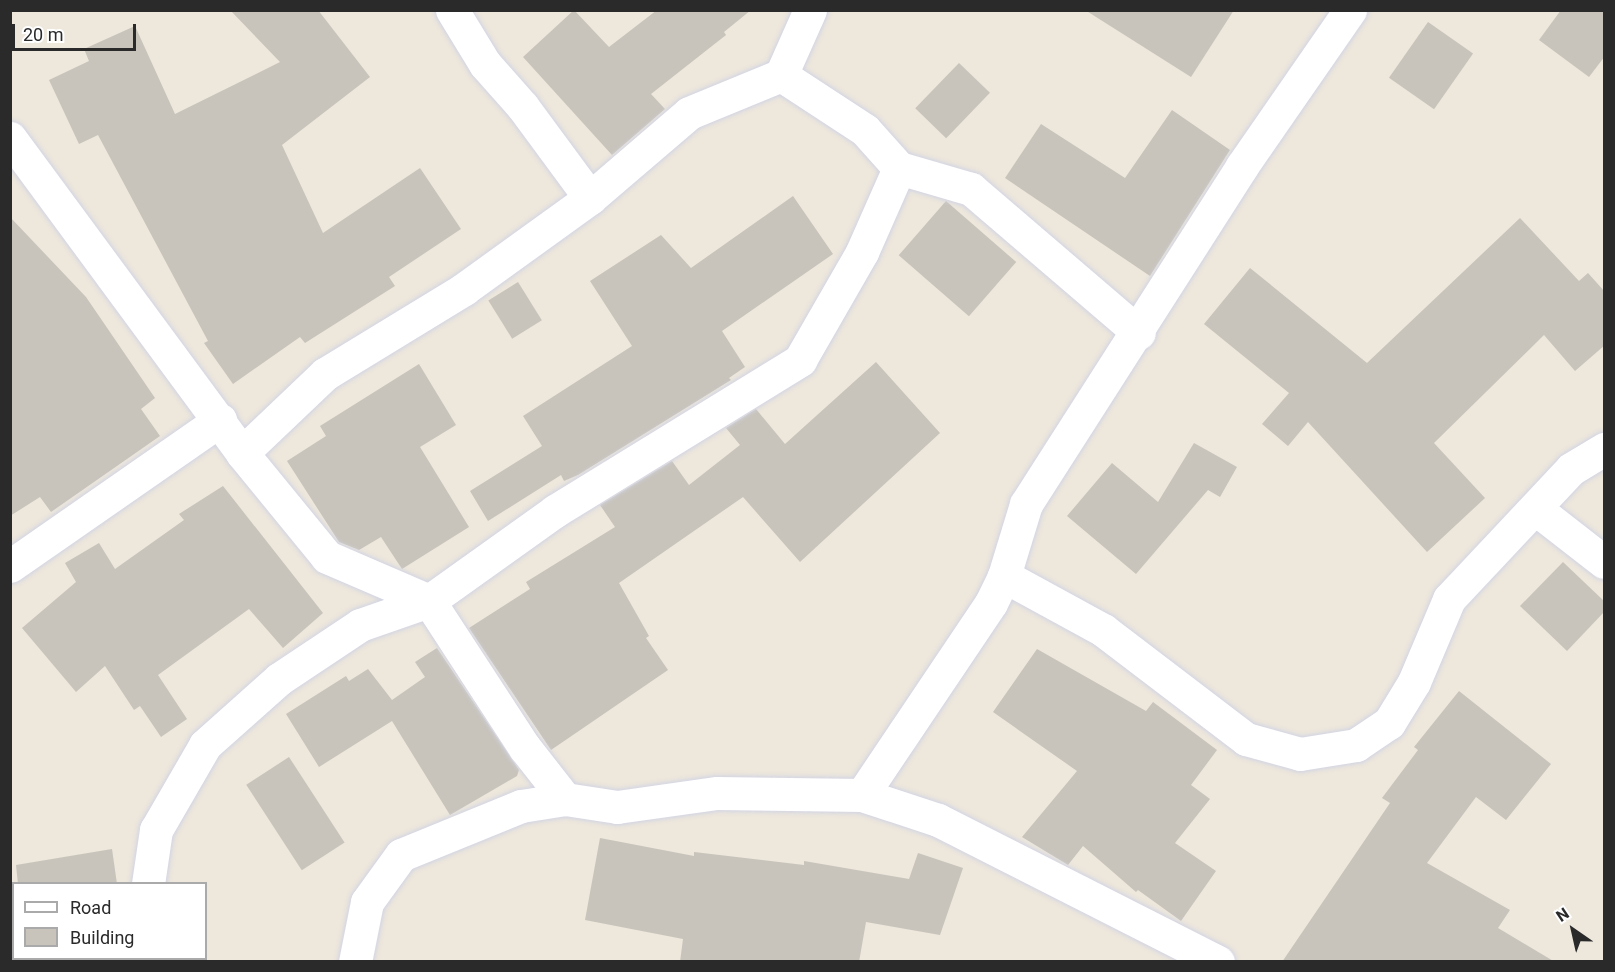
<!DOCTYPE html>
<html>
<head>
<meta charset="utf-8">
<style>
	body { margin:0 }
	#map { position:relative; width:1615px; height:972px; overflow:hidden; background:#ede7dc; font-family:Roboto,sans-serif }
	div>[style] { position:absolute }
	.building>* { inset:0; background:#c8c4bc; transform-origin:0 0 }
	.roads { filter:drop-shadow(0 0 2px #d2d4e3) drop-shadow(0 0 2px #d2d4e3) }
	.minor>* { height:33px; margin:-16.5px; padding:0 16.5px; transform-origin:16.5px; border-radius:16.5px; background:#fff }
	span { translate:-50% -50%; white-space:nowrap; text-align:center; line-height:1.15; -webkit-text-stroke:5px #fff; paint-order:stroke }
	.frame { position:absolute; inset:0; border:12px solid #2a2a2a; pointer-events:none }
	.legend { position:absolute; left:12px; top:882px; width:195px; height:78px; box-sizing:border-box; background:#fff; border:2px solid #aaa; margin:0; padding:8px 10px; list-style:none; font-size:18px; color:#2a2a2a }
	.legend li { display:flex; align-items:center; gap:12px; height:30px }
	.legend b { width:30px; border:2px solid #aaa }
	.north { position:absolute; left:1543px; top:900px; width:60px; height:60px; -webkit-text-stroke:4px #fff; paint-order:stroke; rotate:326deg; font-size:16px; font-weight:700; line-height:24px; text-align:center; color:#2a2a2a }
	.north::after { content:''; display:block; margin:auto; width:21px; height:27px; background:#2a2a2a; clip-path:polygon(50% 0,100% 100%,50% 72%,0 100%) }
	.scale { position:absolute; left:12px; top:24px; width:124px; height:27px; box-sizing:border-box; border:3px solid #2a2a2a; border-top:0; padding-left:8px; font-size:18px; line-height:21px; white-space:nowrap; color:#2a2a2a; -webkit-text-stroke:4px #fff; paint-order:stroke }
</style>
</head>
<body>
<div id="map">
	<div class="building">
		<i style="clip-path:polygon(230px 10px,318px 10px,370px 77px,282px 145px,323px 233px,420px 168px,461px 229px,389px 277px,395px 286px,305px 343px,300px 337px,233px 384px,204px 343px,208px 341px,98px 135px,79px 144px,49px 80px,89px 61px,84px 49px,135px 26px,175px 114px,280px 62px)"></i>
		<i style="clip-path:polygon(574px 10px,609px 47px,657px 10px,751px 10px,724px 32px,726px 35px,651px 94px,665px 109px,612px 155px,523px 57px)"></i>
		<i style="clip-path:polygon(1085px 10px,1234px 10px,1191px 77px)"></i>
		<i style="clip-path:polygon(1561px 10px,1605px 10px,1605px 56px,1589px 77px,1539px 40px)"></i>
		<i style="left:1428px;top:22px;width:55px;height:68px;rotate:35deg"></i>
		<i style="left:959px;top:63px;width:43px;height:63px;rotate:44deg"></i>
		<i style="clip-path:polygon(1172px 110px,1230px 150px,1150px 276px,1005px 178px,1041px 124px,1125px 178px)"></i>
		<i style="clip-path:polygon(793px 196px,833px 254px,722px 331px,745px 367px,729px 378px,731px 380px,578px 475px,564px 481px,561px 475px,488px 521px,470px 491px,542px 446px,523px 416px,632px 346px,590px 281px,661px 235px,691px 268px)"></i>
		<i style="left:946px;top:201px;width:93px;height:72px;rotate:41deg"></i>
		<i style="clip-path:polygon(10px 217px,86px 297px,155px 398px,141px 409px,160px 436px,51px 512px,40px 497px,10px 516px)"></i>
		<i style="clip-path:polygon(1520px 218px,1579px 281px,1588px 273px,1605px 292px,1605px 345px,1575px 371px,1544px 335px,1434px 443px,1485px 498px,1427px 552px,1308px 422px,1288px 446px,1262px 424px,1289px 393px,1204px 324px,1250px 268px,1367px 363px)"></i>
		<i style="left:518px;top:282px;width:45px;height:35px;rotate:58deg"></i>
		<i style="clip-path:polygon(876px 362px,940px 433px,800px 562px,743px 497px,619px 583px,649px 636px,646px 638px,668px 670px,551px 750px,469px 628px,530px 589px,526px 582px,615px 527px,600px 505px,672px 461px,689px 485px,740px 445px,726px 428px,756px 409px,785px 444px)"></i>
		<i style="clip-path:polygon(419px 364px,456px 425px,420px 447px,469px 527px,402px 569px,381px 537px,359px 550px,339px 542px,287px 461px,326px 436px,320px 426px)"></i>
		<i style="clip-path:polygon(1194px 443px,1237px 467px,1220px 497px,1208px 490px,1136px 574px,1067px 516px,1112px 463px,1158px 502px)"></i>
		<i style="clip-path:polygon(223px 486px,323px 613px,283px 648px,249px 609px,158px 675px,187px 719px,161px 737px,140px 706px,134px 710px,105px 666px,76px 692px,22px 628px,76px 582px,65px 563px,99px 543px,115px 569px,184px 520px,179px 514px)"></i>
		<i style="clip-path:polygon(1563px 562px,1605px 602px,1605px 611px,1567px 651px,1520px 606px)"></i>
		<i style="clip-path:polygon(437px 648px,519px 770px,517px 776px,450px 815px,392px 721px,319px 767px,286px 714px,346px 676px,349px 681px,368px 669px,392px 700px,425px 677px,415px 662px)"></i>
		<i style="clip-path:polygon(1037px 649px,1146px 711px,1153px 702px,1217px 750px,1191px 785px,1210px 799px,1175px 843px,1216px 871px,1181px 921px,1138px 890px,1136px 892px,1083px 846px,1068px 865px,1022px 837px,1077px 771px,993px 712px)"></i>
		<i style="clip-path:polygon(1459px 691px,1551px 764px,1506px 820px,1476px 797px,1427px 863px,1510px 910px,1498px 928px,1555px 962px,1282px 962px,1390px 803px,1382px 798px,1418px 750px,1414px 747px)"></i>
		<i style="left:289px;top:757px;width:102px;height:51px;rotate:57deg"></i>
		<i style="clip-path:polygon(600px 838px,694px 856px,694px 852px,804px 865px,804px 861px,909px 879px,918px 853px,963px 868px,940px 935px,866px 922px,859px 962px,680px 962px,683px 939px,585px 920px)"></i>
		<i style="clip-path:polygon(112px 849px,117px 884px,18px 884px,16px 865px)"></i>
	</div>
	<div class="roads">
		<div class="minor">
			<i style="left:452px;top:10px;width:63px;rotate:58.6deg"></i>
			<i style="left:485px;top:64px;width:57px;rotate:48.5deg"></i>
			<i style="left:523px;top:107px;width:113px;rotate:53.6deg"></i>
			<i style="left:810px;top:10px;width:71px;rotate:114deg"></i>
			<i style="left:781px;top:75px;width:100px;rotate:33.2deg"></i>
			<i style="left:865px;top:130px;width:51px;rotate:48.2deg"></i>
			<i style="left:899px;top:168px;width:75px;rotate:16.3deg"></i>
			<i style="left:971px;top:189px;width:221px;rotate:40.6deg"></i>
			<i style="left:10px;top:138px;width:391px;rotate:53.6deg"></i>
			<i style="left:242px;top:453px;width:134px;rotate:50.7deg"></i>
			<i style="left:327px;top:557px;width:111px;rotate:23.3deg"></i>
			<i style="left:429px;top:601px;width:176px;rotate:56.9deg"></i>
			<i style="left:525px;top:748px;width:65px;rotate:51.9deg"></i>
			<i style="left:242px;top:453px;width:115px;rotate:-43.6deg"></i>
			<i style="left:325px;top:374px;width:163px;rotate:-31.4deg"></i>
			<i style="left:464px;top:289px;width:155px;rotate:-35.8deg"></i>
			<i style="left:590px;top:198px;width:130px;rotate:-40.6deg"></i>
			<i style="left:689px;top:113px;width:100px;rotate:-22.4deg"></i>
			<i style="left:1536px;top:509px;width:86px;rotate:37.9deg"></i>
			<i style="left:10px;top:566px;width:256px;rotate:-34.8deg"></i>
			<i style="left:1004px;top:576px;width:113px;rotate:28.6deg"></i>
			<i style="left:1103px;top:630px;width:180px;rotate:37.3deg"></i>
			<i style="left:1246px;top:739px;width:56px;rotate:15.5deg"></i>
			<i style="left:1300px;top:754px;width:57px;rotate:-9.1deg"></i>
			<i style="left:1356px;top:745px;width:40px;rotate:-34deg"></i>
			<i style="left:1389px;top:723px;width:48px;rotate:-58.6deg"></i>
			<i style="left:1414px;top:682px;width:90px;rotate:-67.1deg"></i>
			<i style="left:1449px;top:599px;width:178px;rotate:-46.8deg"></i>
			<i style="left:1571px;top:469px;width:39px;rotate:-31deg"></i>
			<i style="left:862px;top:795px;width:231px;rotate:-56.1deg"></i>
			<i style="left:991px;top:603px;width:30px;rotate:-64deg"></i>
			<i style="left:1004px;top:576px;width:75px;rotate:-73deg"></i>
			<i style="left:1026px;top:504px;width:401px;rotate:-57.4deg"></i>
			<i style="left:1242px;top:166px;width:190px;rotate:-55.3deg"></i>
			<i style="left:148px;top:884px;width:55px;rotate:-81.6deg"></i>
			<i style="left:156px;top:830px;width:98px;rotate:-60deg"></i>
			<i style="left:205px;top:745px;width:99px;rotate:-41.7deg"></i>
			<i style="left:279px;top:679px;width:97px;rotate:-33.7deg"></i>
			<i style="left:360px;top:625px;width:73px;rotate:-19.2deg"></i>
			<i style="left:429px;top:601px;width:155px;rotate:-35.5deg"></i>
			<i style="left:555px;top:511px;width:288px;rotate:-31.6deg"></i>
			<i style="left:800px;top:360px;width:125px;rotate:-60.1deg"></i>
			<i style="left:862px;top:252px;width:92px;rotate:-66.2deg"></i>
			<i style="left:138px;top:962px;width:4px;rotate:-90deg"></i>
			<i style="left:355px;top:962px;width:61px;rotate:-78.7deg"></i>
			<i style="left:367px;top:902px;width:58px;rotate:-54.1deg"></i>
			<i style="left:401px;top:855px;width:130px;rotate:-22.2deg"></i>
			<i style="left:521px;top:806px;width:45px;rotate:-9deg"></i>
			<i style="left:565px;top:799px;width:53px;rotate:8.7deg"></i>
			<i style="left:617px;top:807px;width:101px;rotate:-8deg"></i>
			<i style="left:717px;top:793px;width:145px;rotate:0.8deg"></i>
			<i style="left:862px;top:795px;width:80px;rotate:18.2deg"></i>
			<i style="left:938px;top:820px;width:314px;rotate:26.9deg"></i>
		</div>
	</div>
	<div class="frame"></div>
	<ul class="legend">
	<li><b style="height:8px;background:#fff"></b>Road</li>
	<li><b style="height:16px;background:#c8c4bc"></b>Building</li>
	</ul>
	<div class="north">N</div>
	<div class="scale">20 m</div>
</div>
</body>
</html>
